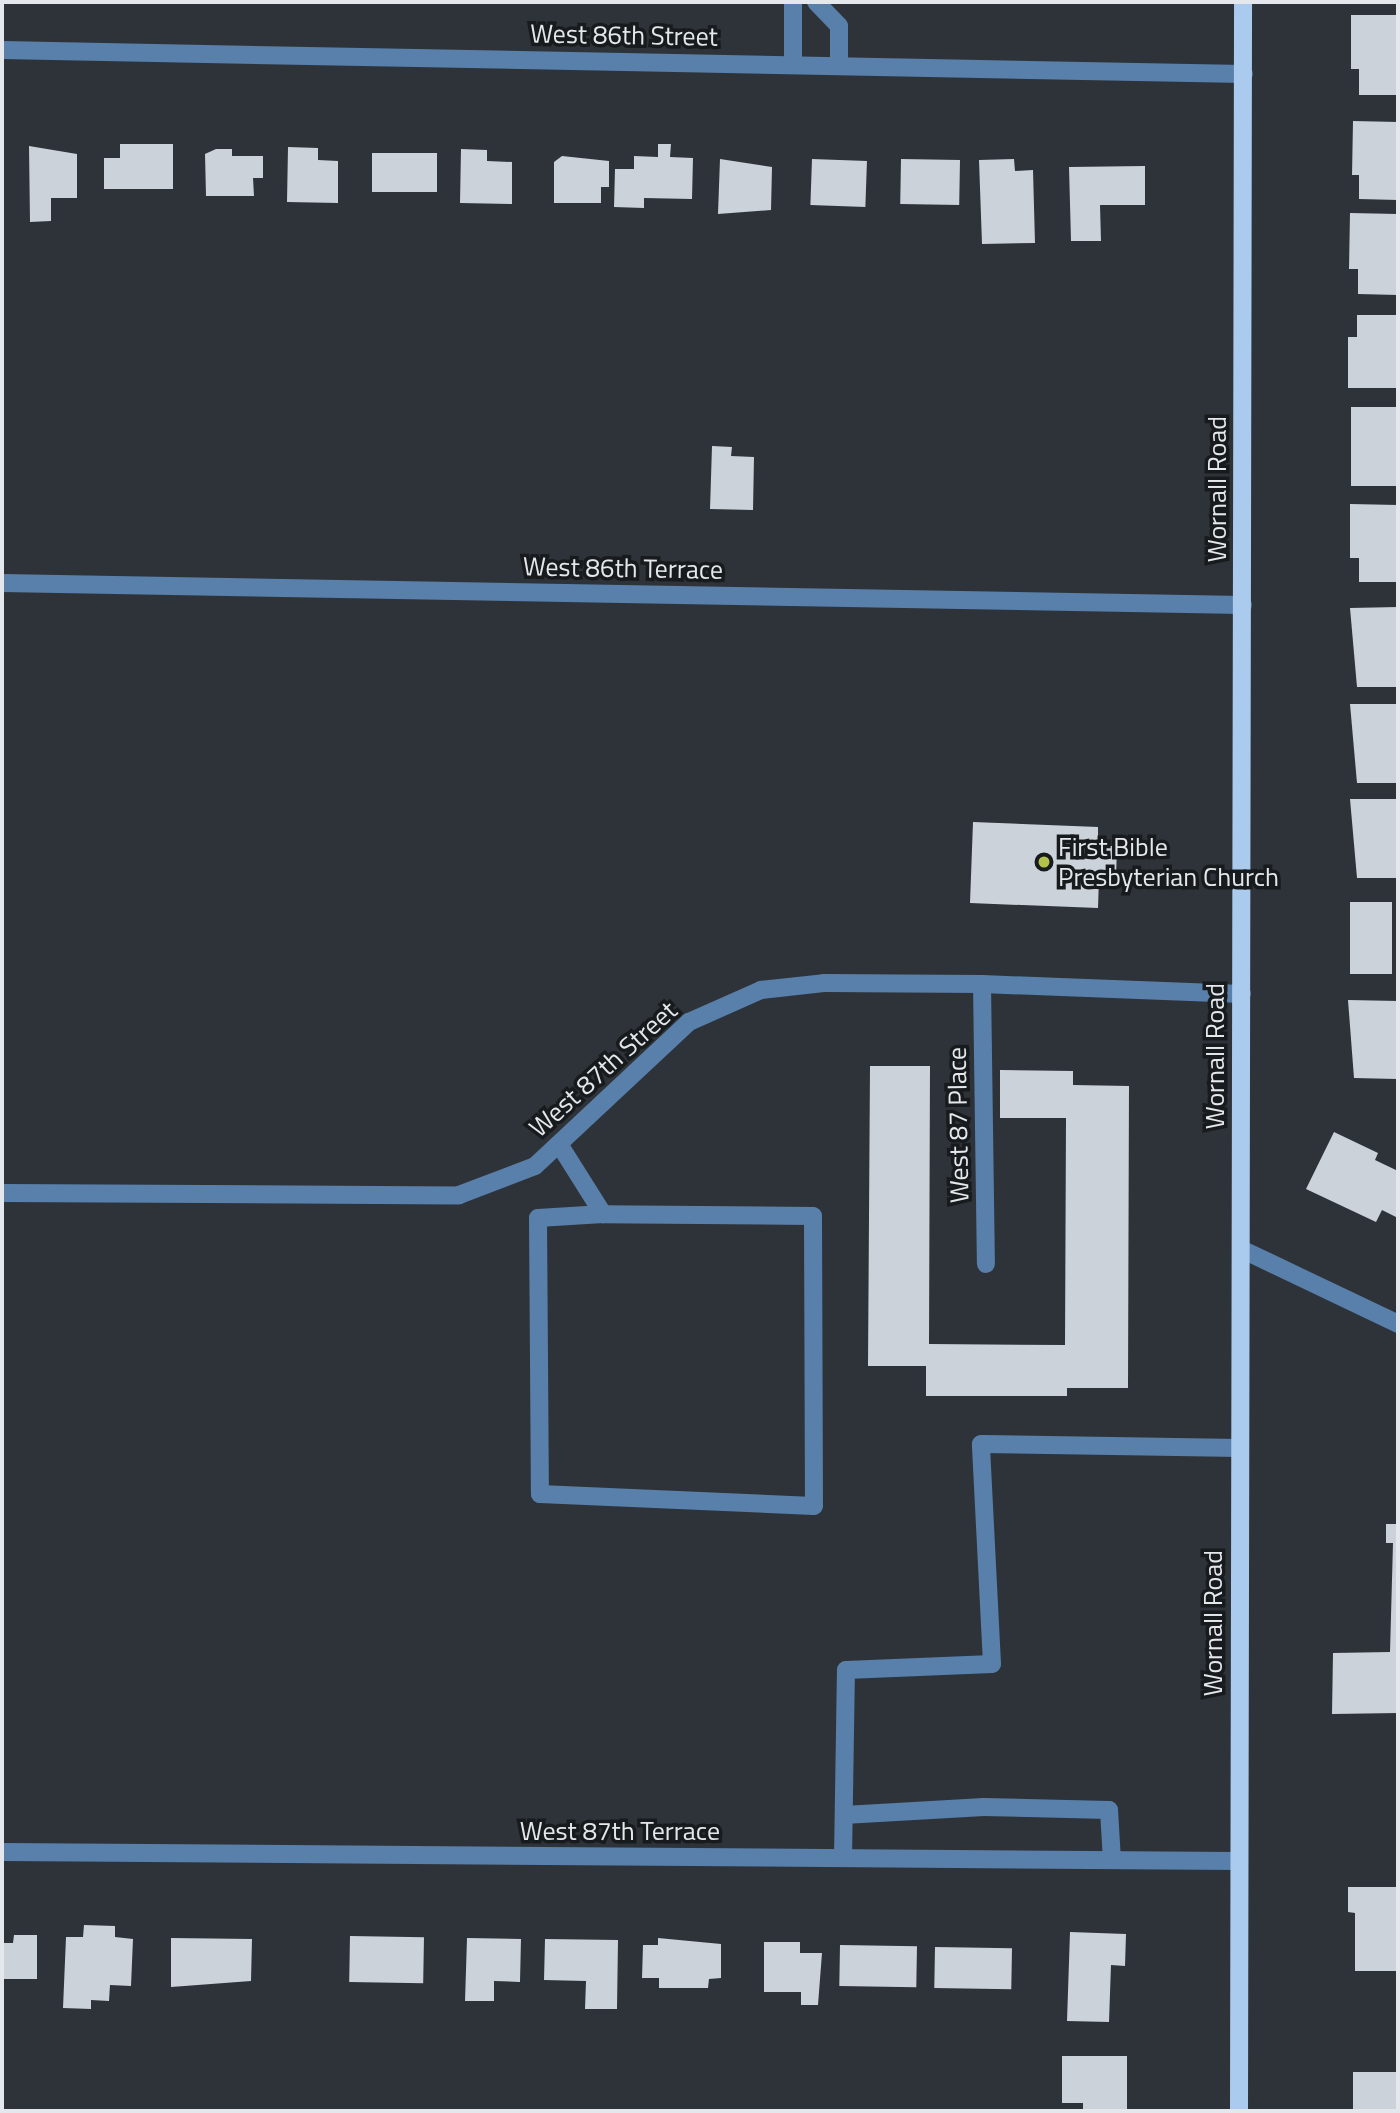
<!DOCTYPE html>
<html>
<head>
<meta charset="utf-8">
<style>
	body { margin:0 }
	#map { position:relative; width:1400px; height:2113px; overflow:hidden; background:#2e3339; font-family:"Titillium Web",sans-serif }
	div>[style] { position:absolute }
	.building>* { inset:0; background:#ccd2da; transform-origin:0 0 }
	.minor>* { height:18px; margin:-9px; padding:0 9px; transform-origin:9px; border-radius:9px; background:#5880ab }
	.major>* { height:18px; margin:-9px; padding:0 9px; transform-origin:9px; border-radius:9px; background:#abcbee }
	.dots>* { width:19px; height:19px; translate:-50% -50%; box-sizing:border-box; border:4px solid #181b1d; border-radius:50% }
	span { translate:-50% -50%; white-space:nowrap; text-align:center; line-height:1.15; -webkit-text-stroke:7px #181b1d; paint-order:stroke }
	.street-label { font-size:26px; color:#e4e7eb }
	.poi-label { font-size:26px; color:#e4e7eb }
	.left { translate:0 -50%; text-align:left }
	.frame { position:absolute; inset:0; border:4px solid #e4e7eb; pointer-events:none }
</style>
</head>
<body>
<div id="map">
	<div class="building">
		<i style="clip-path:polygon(1351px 15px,1398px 15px,1398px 95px,1359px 95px,1359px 69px,1351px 69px)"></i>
		<i style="clip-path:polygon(1353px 121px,1398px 122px,1398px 200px,1359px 199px,1359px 175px,1352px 175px)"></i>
		<i style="clip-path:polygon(120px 144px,173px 144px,173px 189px,104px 189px,104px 158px,120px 158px)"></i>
		<i style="clip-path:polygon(658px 144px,671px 144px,670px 157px,693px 158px,692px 199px,644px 198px,644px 208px,614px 207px,615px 169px,634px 169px,634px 156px,658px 157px)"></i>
		<i style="clip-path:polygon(29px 146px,77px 154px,77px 198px,51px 198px,51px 221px,30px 222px)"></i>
		<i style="clip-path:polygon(288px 147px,318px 148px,318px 160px,338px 161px,338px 203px,287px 202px)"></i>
		<i style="clip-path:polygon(216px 149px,232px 149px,232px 156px,263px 156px,263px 178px,253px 178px,254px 196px,206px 196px,205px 154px)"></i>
		<i style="clip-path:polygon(461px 149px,487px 150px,487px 161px,512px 162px,512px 204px,460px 203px)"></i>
		<i style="left:372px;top:153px;width:65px;height:39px"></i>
		<i style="clip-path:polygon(562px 156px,609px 161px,609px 187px,601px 187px,601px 203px,554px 203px,554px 162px)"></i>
		<i style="clip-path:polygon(720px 159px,772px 167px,771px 210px,718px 214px)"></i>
		<i style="left:812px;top:159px;width:55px;height:46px;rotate:2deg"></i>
		<i style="left:901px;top:159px;width:59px;height:45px;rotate:1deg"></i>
		<i style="clip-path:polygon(1014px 159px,1015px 171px,1033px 170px,1035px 243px,982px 244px,979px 160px)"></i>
		<i style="clip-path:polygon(1145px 166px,1145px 205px,1100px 205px,1101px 241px,1071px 241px,1069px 167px)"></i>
		<i style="clip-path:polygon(1350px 213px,1398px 214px,1398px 295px,1358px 294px,1358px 269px,1349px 269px)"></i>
		<i style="clip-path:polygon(1357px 315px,1398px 315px,1398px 388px,1348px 388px,1348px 337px,1357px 337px)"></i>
		<i style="left:1351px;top:407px;width:47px;height:79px"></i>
		<i style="clip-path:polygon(712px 446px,732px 447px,731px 456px,754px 457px,753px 510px,710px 509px)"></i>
		<i style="clip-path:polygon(1350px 504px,1398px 505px,1398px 582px,1359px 582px,1359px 558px,1350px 558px)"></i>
		<i style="clip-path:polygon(1398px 607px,1398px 687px,1357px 687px,1350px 608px)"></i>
		<i style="clip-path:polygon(1350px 704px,1398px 704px,1398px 783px,1357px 783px)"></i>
		<i style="clip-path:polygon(1350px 799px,1398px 799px,1398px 878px,1357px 878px)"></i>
		<i style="clip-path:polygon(973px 822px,1098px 827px,1098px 846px,1117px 846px,1116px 879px,1099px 878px,1098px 908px,970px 903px)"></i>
		<i style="left:1350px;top:902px;width:42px;height:72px"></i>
		<i style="clip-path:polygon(1348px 1000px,1398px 1001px,1397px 1079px,1354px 1078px)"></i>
		<i style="clip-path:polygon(870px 1066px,930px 1066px,929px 1344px,1065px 1345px,1066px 1118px,1000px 1118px,1000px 1070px,1073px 1071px,1073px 1085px,1129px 1086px,1128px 1388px,1067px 1388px,1067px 1396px,926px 1396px,926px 1366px,868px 1366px)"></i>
		<i style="clip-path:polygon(1334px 1132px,1378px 1153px,1375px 1160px,1398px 1171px,1398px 1218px,1382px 1210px,1376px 1222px,1306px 1189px)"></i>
		<i style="clip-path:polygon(1386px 1524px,1398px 1524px,1398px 1713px,1332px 1714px,1333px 1653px,1390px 1652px,1393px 1543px,1386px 1543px)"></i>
		<i style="clip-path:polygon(1348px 1887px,1398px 1887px,1398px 1971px,1355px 1971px,1355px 1913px,1348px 1912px)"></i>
		<i style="clip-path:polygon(84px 1925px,115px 1926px,115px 1937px,133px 1939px,131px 1986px,110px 1985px,109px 2001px,91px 2000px,91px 2009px,63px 2008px,66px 1937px,83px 1937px)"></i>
		<i style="clip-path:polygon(1070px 1932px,1126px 1934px,1125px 1966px,1111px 1965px,1109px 2022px,1067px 2021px)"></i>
		<i style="clip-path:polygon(14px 1935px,37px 1935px,37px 1979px,2px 1979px,2px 1943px,13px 1943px)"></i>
		<i style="left:350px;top:1936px;width:74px;height:46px;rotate:1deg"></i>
		<i style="clip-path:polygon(171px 1938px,252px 1939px,251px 1981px,171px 1987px)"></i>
		<i style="clip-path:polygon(467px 1938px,521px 1939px,520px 1982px,494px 1981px,494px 2001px,465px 2001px)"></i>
		<i style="clip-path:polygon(658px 1938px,721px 1944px,721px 1978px,709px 1979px,708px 1988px,659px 1988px,659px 1978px,642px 1978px,643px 1945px,658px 1945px)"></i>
		<i style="clip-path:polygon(545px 1939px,618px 1940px,617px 2009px,585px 2009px,586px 1981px,544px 1980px)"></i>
		<i style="clip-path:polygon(764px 1942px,800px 1942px,800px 1953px,822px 1953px,818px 2005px,801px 2005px,801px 1992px,764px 1992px)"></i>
		<i style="left:840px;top:1945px;width:77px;height:41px;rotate:1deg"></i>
		<i style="left:935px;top:1947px;width:77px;height:41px;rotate:1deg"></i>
		<i style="clip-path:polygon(1062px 2056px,1127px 2056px,1127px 2111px,1083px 2111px,1083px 2103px,1062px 2103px)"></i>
		<i style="left:1398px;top:2072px;width:39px;height:45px;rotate:90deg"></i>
	</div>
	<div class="minor">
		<i style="left:816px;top:2px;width:33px;rotate:46deg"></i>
		<i style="left:839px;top:26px;width:40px;rotate:90deg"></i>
		<i style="left:2px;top:50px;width:1242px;rotate:1.11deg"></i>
		<i style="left:793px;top:65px;width:63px;rotate:-90deg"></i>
		<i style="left:2px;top:583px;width:1241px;rotate:1.02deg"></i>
		<i style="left:982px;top:984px;width:280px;rotate:89.2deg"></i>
		<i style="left:559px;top:1144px;width:83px;rotate:57.8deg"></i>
		<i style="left:603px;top:1214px;width:65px;rotate:176.5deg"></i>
		<i style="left:538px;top:1218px;width:276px;rotate:89.6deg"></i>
		<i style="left:540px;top:1494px;width:274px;rotate:2.5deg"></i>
		<i style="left:814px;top:1506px;width:290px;rotate:-90.2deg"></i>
		<i style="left:813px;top:1216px;width:210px;rotate:-179.5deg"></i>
		<i style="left:2px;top:1193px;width:457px;rotate:0.3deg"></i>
		<i style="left:459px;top:1195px;width:81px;rotate:-20.9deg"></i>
		<i style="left:535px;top:1166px;width:211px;rotate:-43.1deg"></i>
		<i style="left:689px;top:1022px;width:79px;rotate:-24deg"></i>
		<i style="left:761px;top:990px;width:63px;rotate:-6.3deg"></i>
		<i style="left:824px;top:983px;width:158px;rotate:0.4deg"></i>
		<i style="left:982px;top:984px;width:260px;rotate:2.2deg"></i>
		<i style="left:1241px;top:1249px;width:174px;rotate:25.5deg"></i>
		<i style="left:844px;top:1815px;width:140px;rotate:-3.3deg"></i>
		<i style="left:984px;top:1807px;width:125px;rotate:1.4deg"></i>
		<i style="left:1109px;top:1810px;width:50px;rotate:86.6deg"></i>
		<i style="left:2px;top:1852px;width:1237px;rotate:0.42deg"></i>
		<i style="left:843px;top:1858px;width:188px;rotate:-89.1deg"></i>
		<i style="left:846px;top:1670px;width:146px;rotate:-2.4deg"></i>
		<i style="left:992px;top:1664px;width:220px;rotate:-92.9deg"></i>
		<i style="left:981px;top:1444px;width:259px;rotate:0.9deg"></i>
	</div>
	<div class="major">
		<i style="left:1239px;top:2111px;width:2109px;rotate:-89.89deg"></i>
	</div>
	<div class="dots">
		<i style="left:1044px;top:862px;background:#b3c24b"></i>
	</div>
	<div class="street-label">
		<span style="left:624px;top:35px;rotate:1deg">West 86th Street</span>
		<span style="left:1217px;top:489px;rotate:-90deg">Wornall Road</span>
		<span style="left:623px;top:568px;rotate:1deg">West 86th Terrace</span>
		<span style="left:1215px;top:1056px;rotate:-90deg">Wornall Road</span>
		<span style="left:603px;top:1069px;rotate:-42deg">West 87th Street</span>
		<span style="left:958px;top:1125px;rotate:-91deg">West 87 Place</span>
		<span style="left:1213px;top:1623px;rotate:-90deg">Wornall Road</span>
		<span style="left:620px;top:1831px">West 87th Terrace</span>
	</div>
	<div class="poi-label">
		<span class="left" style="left:1058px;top:862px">First Bible<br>Presbyterian Church</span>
	</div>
	<div class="frame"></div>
</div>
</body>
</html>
